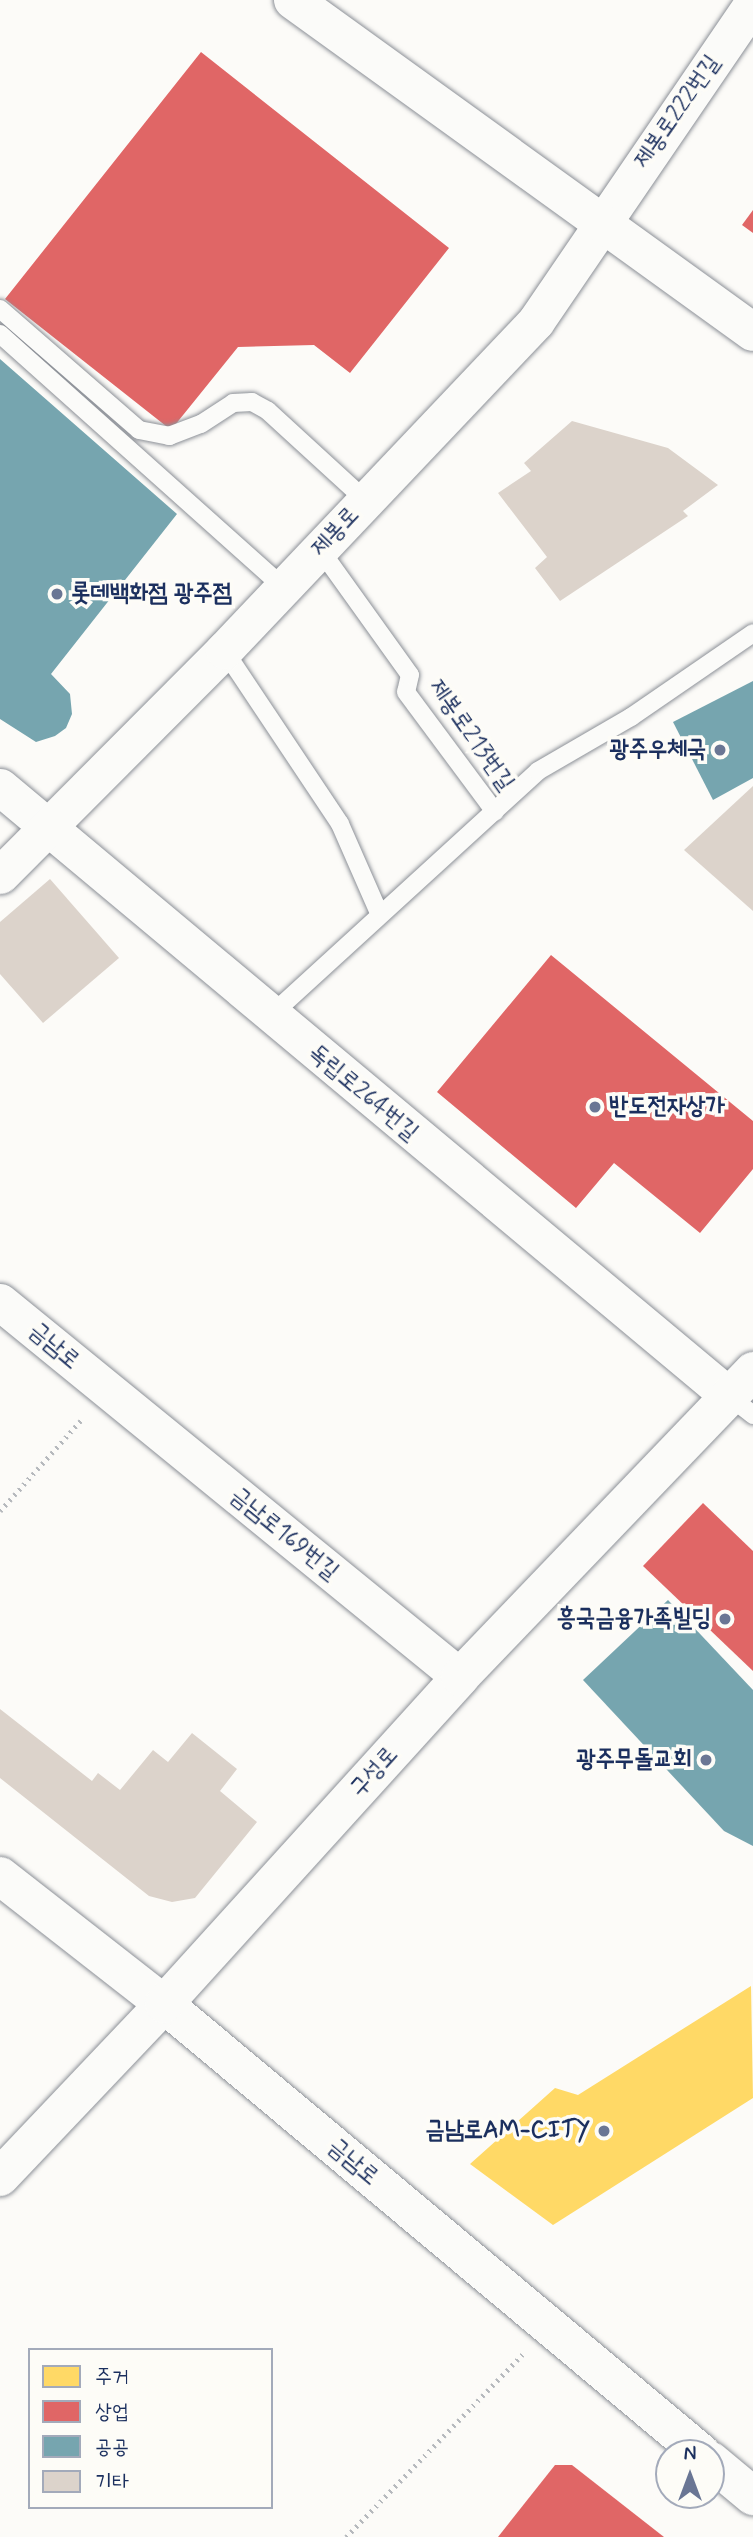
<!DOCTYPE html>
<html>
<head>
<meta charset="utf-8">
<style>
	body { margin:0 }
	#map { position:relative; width:753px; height:2537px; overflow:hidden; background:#fcfbf8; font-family:Mynerve,"Poor Story",sans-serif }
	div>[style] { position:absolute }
	.homes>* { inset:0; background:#ffd966 }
	.shops>* { inset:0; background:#e06666 }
	.public>* { inset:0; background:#76a5af }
	.building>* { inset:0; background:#dcd3cb }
	.path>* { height:4.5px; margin-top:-2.25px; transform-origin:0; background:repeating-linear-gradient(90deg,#b6b9bd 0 2px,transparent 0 7px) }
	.roads { filter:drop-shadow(0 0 2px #8c9097) drop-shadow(0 0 2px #8c9097) }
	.lane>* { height:18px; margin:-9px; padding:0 9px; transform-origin:9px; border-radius:9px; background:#fbfbf9 }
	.street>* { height:37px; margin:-18.5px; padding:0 18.5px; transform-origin:18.5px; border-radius:18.5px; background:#fbfbf9 }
	.secondary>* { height:38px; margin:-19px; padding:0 19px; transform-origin:19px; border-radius:19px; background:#fbfbf9 }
	.dots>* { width:19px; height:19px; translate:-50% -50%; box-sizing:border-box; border:4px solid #fdfcf7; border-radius:50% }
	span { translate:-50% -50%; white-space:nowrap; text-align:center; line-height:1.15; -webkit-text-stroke:7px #fdfcf7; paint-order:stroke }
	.street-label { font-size:24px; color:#1b2f5e }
	.poi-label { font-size:24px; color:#1b2f5e; font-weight:700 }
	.left { translate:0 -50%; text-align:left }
	.right { translate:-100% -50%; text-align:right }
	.legend { position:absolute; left:28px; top:2348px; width:245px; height:161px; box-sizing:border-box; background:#fdfcf7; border:2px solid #a3aaba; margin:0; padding:9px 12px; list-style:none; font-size:21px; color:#1b2f5e }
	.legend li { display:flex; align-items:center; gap:14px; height:35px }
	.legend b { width:35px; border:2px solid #a3aaba }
	.north { position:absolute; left:655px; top:2439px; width:70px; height:70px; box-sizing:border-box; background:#fdfcf7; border:2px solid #a3aaba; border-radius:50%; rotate:0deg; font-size:19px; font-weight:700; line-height:28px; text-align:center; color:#1b2f5e }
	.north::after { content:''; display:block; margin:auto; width:24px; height:32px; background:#6a7694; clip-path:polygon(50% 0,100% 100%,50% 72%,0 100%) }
</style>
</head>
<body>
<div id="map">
	<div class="homes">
		<i style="clip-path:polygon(751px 1986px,753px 2098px,553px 2225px,470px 2164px,555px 2088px,578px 2095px)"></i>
	</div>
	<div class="shops">
		<i style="clip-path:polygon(201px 52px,449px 248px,350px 373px,314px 345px,238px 347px,171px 430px,5px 299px)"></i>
		<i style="clip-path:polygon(753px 210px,753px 233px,742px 225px)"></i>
		<i style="clip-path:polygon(551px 955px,753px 1121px,753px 1169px,700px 1233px,614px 1163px,576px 1208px,437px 1092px)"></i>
		<i style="clip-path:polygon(703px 1503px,753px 1551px,753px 1671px,643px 1566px)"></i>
		<i style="clip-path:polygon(555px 2465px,572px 2465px,664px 2537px,498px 2537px)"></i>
	</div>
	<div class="public">
		<i style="clip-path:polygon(0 359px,177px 514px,51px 674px,70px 694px,72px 714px,66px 728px,55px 736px,36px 742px,0 719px)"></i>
		<i style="clip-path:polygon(753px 681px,753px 778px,713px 800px,673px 722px)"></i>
		<i style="clip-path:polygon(668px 1600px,753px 1690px,753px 1846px,724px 1831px,583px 1680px)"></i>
	</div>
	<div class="building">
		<i style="clip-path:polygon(572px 421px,668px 448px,718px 485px,683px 511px,688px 516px,560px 601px,535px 568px,547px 557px,498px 493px,531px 471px,524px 463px)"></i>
		<i style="clip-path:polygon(753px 786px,753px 911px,684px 850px)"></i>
		<i style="clip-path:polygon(50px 879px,119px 958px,43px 1023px,0 974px,0 922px)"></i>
		<i style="clip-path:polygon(0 1709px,92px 1781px,98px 1773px,120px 1790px,153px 1750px,168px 1762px,192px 1733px,237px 1769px,220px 1791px,257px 1822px,195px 1898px,172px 1902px,149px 1896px,0 1778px)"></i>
	</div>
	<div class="path">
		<i style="left:0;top:1511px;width:125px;rotate:-48.3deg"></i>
		<i style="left:346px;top:2537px;width:255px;rotate:-46deg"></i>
	</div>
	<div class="roads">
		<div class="lane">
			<i style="left:0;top:309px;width:184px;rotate:41deg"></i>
			<i style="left:139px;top:430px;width:31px;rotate:11deg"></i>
			<i style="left:169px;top:436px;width:34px;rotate:-21deg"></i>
			<i style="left:201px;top:424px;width:38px;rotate:-33deg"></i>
			<i style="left:233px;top:403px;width:19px;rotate:-3deg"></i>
			<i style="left:252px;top:402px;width:18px;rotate:29deg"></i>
			<i style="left:268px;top:411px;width:132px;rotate:42.5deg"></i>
			<i style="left:0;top:334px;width:380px;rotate:41.8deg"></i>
			<i style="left:319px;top:548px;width:156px;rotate:54.4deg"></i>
			<i style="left:410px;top:675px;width:17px;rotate:103deg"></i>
			<i style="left:406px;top:692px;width:149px;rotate:53.4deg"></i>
			<i style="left:224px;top:650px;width:209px;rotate:56.3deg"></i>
			<i style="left:340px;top:824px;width:97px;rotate:66.3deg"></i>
			<i style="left:270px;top:1016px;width:363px;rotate:-42.4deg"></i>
			<i style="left:538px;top:771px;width:108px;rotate:-30.1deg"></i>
			<i style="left:631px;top:717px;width:148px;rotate:-34.5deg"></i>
			<i style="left:729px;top:1396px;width:31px;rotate:38deg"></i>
		</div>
		<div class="street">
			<i style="left:0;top:787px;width:950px;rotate:39.88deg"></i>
			<i style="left:0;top:875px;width:317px;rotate:-45.1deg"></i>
			<i style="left:224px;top:650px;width:453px;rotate:-46.5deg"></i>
			<i style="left:536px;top:321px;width:385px;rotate:-55.7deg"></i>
			<i style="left:0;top:1302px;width:593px;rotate:39.19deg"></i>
		</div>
		<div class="secondary">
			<i style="left:293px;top:0;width:567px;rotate:35.82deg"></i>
			<i style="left:0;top:1876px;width:208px;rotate:38deg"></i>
			<i style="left:164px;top:2004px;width:700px;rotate:39.9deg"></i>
			<i style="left:0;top:2177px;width:238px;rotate:-46.5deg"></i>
			<i style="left:164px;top:2004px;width:441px;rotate:-47.8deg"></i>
			<i style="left:460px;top:1677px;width:424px;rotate:-46.2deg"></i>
			<i style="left:711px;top:2461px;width:55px;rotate:39.8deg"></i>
		</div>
	</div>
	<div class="dots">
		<i style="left:57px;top:594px;background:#6a7694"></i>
		<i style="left:720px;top:750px;background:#6a7694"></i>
		<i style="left:595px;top:1107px;background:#6a7694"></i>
		<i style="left:725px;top:1619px;background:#6a7694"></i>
		<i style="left:706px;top:1760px;background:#6a7694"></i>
		<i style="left:604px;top:2131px;background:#6a7694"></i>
	</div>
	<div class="street-label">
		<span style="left:677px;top:112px;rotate:-55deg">제봉로222번길</span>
		<span style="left:335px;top:532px;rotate:-47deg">제봉로</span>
		<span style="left:471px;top:735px;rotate:55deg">제봉로213번길</span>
		<span style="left:363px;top:1093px;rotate:40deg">독립로264번길</span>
		<span style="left:54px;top:1346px;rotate:40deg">금남로</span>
		<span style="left:284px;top:1534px;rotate:39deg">금남로169번길</span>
		<span style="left:374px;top:1772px;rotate:-48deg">구성로</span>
		<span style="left:353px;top:2162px;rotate:40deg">금남로</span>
	</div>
	<div class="poi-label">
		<span class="left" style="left:71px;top:594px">롯데백화점 광주점</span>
		<span class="right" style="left:706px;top:750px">광주우체국</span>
		<span class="left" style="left:609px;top:1107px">반도전자상가</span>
		<span class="right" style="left:711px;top:1619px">흥국금융가족빌딩</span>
		<span class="right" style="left:692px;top:1760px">광주무돌교회</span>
		<span class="right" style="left:590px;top:2131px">금남로AM-CITY</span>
	</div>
	<ul class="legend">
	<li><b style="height:19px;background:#ffd966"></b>주거</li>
	<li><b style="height:19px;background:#e06666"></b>상업</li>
	<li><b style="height:19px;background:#76a5af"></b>공공</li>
	<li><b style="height:19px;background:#dcd3cb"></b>기타</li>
	</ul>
	<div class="north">N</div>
</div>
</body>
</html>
